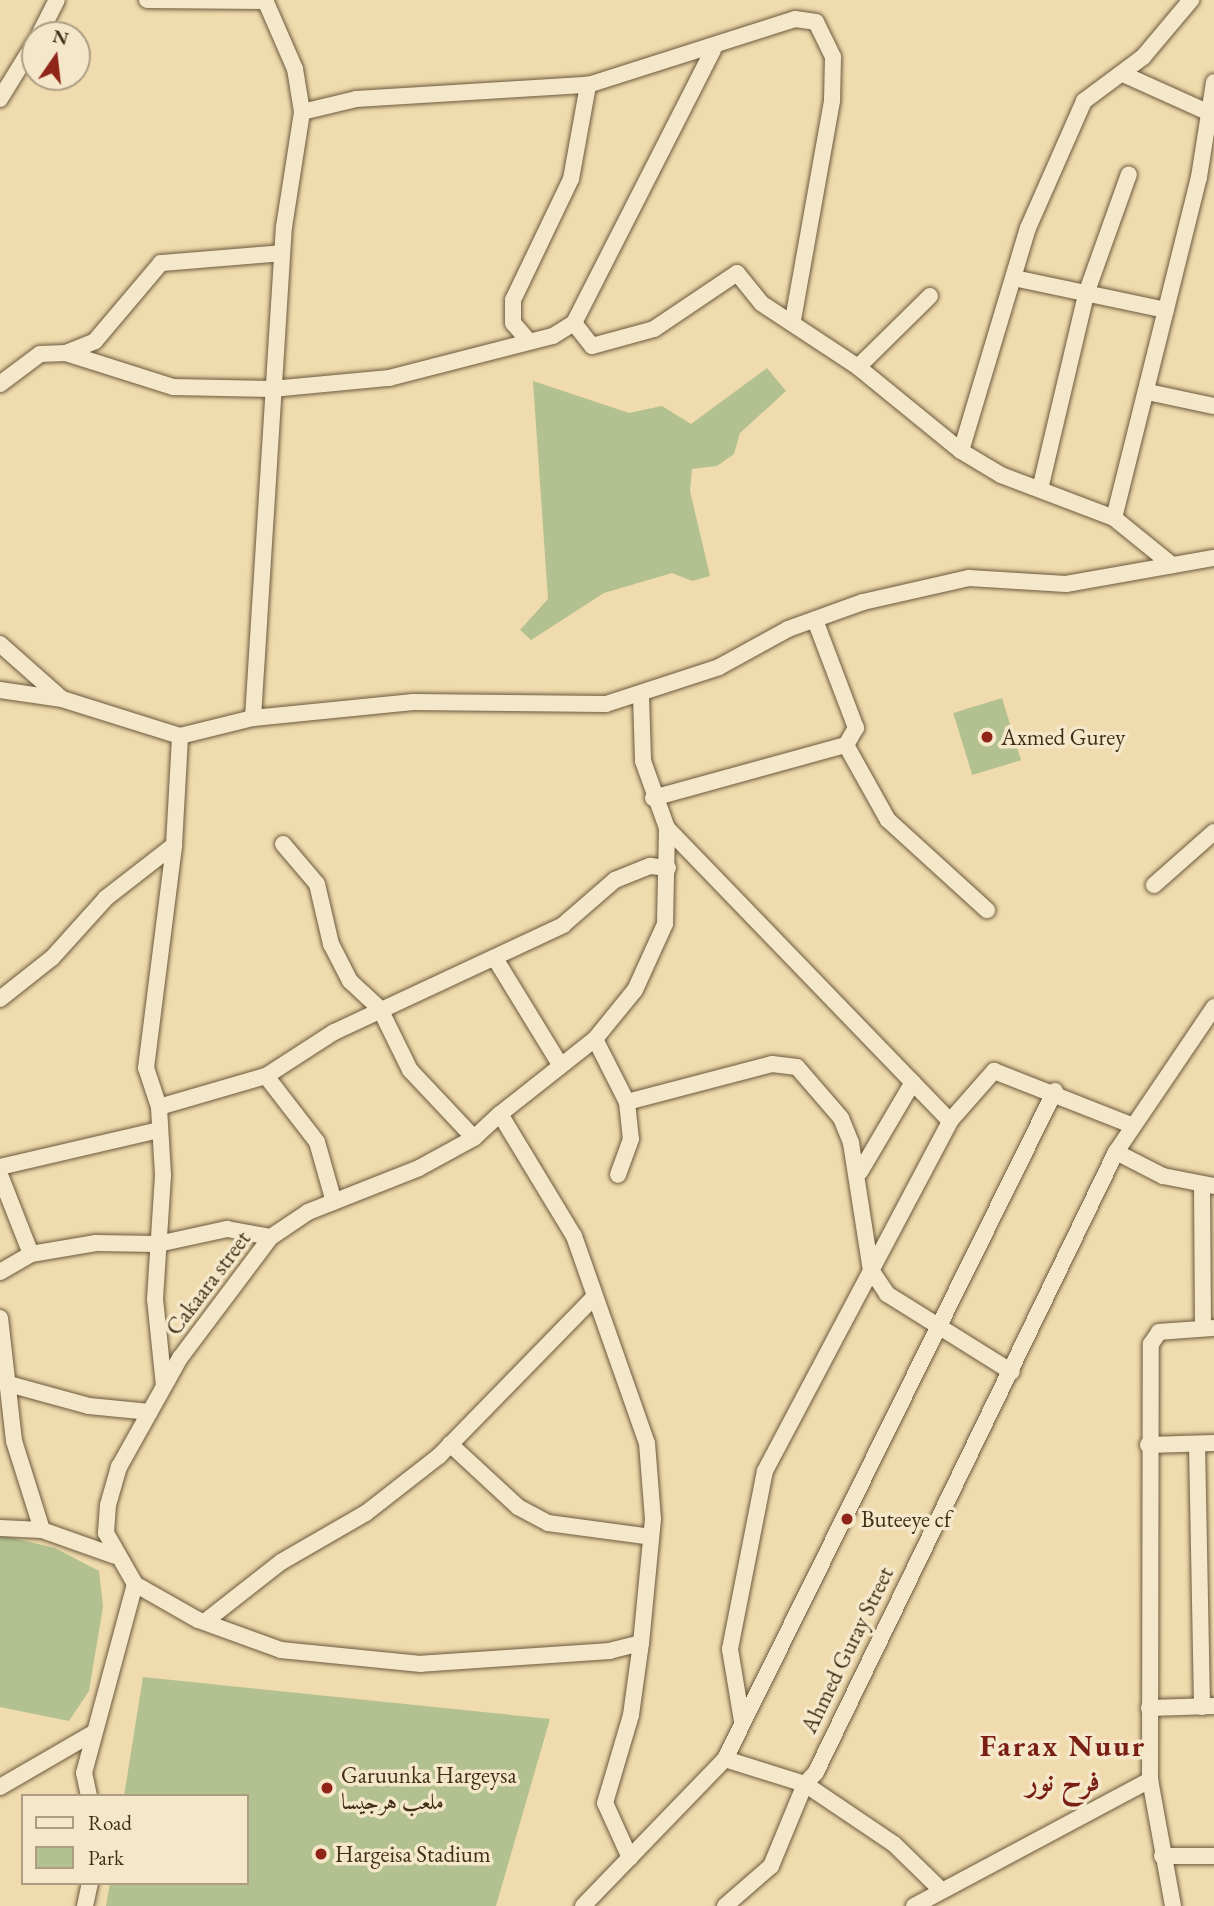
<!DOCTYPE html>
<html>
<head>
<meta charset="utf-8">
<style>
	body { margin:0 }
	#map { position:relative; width:1214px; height:1906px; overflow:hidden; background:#efdbad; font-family:"EB Garamond",Amiri,serif }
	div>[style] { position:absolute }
	.green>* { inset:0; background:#b2c18f; transform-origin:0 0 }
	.roads { filter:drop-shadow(0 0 2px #6c593d) drop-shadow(0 0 2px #6c593d) }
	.minor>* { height:16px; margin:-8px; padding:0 8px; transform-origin:8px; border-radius:8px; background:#f5e8ca }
	.dots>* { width:19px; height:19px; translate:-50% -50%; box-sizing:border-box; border:4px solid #f5e8ca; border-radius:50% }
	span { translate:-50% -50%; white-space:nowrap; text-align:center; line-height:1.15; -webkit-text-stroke:7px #f5e8ca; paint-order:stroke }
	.poi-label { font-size:23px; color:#412e18 }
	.left { translate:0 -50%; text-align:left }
	.street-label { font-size:23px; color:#412e18 }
	.district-label { font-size:30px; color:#7a1f14; font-weight:700; letter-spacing:2px }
	.legend { position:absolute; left:21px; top:1794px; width:228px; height:91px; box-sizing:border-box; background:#f5e8ca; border:2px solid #ad9e83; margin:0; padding:9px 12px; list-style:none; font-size:21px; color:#412e18 }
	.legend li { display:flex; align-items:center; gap:14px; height:35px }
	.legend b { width:35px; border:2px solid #ad9e83 }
	.north { position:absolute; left:21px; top:21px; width:70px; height:70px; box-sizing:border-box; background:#f5e8ca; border:2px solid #ad9e83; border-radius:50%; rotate:14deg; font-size:19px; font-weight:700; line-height:28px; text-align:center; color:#412e18 }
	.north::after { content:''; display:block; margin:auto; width:24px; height:32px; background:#8f2418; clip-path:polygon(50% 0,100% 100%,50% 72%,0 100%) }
</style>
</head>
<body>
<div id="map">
	<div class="green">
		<i style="clip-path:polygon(767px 368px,786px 391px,740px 433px,734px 454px,717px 466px,692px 469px,690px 491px,710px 576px,692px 581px,672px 573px,604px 593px,531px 640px,520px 630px,548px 599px,533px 381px,629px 413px,662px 406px,691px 424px)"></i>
		<i style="left:1002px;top:698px;width:65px;height:51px;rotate:73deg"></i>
		<i style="clip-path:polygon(0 1535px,55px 1548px,99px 1571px,103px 1607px,89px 1691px,69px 1721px,0 1707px)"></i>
		<i style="clip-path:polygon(143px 1677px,550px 1719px,496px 1906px,106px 1906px,110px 1883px,247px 1883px,247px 1796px,124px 1796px)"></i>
	</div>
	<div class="roads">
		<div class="minor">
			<i style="left:147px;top:0;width:119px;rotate:0.5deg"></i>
			<i style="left:39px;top:35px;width:39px;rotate:-63deg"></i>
			<i style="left:1123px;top:74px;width:90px;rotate:24.3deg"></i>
			<i style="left:0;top:99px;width:67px;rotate:-58.4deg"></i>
			<i style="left:302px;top:112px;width:56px;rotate:-13.5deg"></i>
			<i style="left:356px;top:99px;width:232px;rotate:-3.5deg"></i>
			<i style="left:588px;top:85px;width:217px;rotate:-17.7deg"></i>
			<i style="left:795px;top:19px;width:21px;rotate:8deg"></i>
			<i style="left:816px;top:22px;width:39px;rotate:64deg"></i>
			<i style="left:833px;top:57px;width:44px;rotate:91.3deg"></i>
			<i style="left:832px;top:101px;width:223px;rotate:100.1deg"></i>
			<i style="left:1014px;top:278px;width:155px;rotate:11.9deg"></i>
			<i style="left:574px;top:323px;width:29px;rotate:52deg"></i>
			<i style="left:592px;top:346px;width:64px;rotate:-15.3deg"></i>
			<i style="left:654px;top:329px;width:100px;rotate:-34deg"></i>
			<i style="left:737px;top:273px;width:38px;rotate:51deg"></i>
			<i style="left:761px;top:303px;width:116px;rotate:33.4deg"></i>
			<i style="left:858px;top:367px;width:133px;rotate:39.2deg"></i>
			<i style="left:961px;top:451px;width:47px;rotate:31deg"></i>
			<i style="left:1001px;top:475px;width:121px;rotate:20.8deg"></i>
			<i style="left:1114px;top:518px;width:75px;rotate:39deg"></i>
			<i style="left:527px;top:339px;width:21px;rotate:-131deg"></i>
			<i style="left:513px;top:323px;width:23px;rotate:-90deg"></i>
			<i style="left:513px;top:300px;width:134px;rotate:-64.4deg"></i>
			<i style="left:571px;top:179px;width:96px;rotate:-79.7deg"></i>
			<i style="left:66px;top:353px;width:31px;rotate:-22deg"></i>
			<i style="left:95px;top:341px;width:102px;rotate:-49.8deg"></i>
			<i style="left:161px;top:263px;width:121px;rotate:-4.7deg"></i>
			<i style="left:858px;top:367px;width:101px;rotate:-44.6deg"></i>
			<i style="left:0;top:384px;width:50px;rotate:-36.9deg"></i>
			<i style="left:40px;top:354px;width:26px;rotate:-2deg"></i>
			<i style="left:66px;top:353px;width:112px;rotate:17.6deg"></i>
			<i style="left:173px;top:387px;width:99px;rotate:1.2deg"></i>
			<i style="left:272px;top:389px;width:118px;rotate:-5.4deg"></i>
			<i style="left:389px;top:378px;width:169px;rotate:-14.4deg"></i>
			<i style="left:553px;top:336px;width:25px;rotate:-32deg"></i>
			<i style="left:574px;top:323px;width:306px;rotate:-63deg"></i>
			<i style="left:1148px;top:392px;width:67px;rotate:12deg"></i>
			<i style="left:961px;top:451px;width:233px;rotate:-73.3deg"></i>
			<i style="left:1028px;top:228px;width:139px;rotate:-66.2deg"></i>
			<i style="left:1084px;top:101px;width:74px;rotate:-36.7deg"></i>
			<i style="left:1143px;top:57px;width:75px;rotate:-49.9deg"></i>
			<i style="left:1041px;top:485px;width:196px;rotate:-76.7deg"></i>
			<i style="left:1086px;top:294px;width:127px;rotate:-70.3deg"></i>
			<i style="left:1114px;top:518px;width:351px;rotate:-76deg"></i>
			<i style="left:1199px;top:177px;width:96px;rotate:-81deg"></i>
			<i style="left:0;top:644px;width:83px;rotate:41.6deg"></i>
			<i style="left:0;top:690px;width:63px;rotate:8.3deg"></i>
			<i style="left:62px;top:699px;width:124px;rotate:17.4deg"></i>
			<i style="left:180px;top:736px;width:75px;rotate:-13.9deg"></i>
			<i style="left:253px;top:718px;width:161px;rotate:-5.7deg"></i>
			<i style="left:413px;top:702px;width:193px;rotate:0.6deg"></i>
			<i style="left:606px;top:704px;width:119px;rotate:-18.1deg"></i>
			<i style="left:719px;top:667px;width:79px;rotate:-28.8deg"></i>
			<i style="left:788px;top:629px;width:80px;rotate:-19.8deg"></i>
			<i style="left:863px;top:602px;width:109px;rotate:-12.8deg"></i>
			<i style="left:969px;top:578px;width:97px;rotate:3.5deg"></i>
			<i style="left:1066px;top:584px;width:150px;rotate:-10deg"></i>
			<i style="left:641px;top:696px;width:65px;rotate:88.2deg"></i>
			<i style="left:643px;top:761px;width:71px;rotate:70.3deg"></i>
			<i style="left:667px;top:828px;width:407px;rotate:46deg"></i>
			<i style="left:253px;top:718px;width:492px;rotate:-86.4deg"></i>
			<i style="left:284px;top:227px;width:116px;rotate:-81.1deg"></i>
			<i style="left:302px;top:112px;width:44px;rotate:-99.2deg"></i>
			<i style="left:295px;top:69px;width:75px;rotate:-113.5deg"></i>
			<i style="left:846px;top:745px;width:86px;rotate:60.8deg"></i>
			<i style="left:888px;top:820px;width:134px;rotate:42.3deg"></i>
			<i style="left:653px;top:798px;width:200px;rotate:-15.4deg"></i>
			<i style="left:846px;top:745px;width:20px;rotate:-60deg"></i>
			<i style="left:856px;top:728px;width:116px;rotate:-110.8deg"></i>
			<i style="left:283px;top:844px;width:52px;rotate:49.6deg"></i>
			<i style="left:317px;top:884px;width:62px;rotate:76.9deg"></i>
			<i style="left:331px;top:944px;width:42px;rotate:62.8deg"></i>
			<i style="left:350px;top:981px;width:41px;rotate:43deg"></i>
			<i style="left:380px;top:1009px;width:68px;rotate:63.8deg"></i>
			<i style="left:410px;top:1070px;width:93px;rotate:46.7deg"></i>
			<i style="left:1154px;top:885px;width:80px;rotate:-41.5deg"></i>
			<i style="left:496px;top:960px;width:124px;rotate:58.5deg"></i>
			<i style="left:0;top:999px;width:66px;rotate:-38.3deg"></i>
			<i style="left:52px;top:958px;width:81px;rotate:-48deg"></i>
			<i style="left:106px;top:898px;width:86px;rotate:-37.9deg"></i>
			<i style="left:595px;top:1039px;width:71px;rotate:63.1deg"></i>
			<i style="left:627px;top:1102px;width:37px;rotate:84deg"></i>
			<i style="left:631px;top:1139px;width:38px;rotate:110deg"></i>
			<i style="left:266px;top:1076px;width:83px;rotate:52.3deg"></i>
			<i style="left:317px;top:1142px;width:62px;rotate:74.2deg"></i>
			<i style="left:627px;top:1102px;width:150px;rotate:-14.7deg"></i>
			<i style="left:772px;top:1064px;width:25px;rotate:7deg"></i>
			<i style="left:797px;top:1067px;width:67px;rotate:49.2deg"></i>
			<i style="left:841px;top:1118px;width:27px;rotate:68deg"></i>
			<i style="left:851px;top:1143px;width:129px;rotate:81.1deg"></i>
			<i style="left:871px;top:1270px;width:29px;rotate:56deg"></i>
			<i style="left:887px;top:1294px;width:147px;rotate:32deg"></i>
			<i style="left:159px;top:1107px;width:111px;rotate:-16.2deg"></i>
			<i style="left:266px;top:1076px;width:81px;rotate:-32.9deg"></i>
			<i style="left:334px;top:1032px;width:253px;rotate:-25deg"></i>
			<i style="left:563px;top:925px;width:69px;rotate:-40.9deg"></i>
			<i style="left:615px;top:880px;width:38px;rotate:-22deg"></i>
			<i style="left:650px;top:866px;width:18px;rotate:6deg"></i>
			<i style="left:500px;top:1114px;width:143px;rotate:58.8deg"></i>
			<i style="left:574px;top:1236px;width:219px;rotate:70.6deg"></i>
			<i style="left:647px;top:1443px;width:76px;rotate:85.5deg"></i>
			<i style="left:653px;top:1519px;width:125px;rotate:95.5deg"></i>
			<i style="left:641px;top:1643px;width:32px;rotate:166deg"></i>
			<i style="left:610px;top:1651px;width:189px;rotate:176.1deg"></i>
			<i style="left:421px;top:1664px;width:141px;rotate:-174.3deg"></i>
			<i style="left:281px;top:1650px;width:88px;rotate:-160.1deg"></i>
			<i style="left:198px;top:1620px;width:73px;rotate:-150.3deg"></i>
			<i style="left:135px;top:1584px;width:59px;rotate:-119.6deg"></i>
			<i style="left:106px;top:1533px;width:28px;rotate:-86deg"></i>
			<i style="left:108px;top:1505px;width:40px;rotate:-74deg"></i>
			<i style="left:119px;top:1467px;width:125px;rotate:-60.8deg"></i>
			<i style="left:180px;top:1358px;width:151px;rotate:-53.1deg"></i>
			<i style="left:271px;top:1237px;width:45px;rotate:-34deg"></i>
			<i style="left:308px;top:1212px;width:119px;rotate:-21.6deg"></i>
			<i style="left:419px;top:1168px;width:63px;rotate:-28.6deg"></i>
			<i style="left:474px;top:1138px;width:35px;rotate:-43deg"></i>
			<i style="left:500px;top:1114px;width:121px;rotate:-38.3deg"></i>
			<i style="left:595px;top:1039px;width:63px;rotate:-50.8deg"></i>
			<i style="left:635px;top:990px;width:72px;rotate:-65.6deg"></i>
			<i style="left:665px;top:924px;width:96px;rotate:-88.8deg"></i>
			<i style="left:1116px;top:1152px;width:53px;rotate:27.1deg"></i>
			<i style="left:1163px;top:1176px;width:52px;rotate:11.1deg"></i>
			<i style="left:0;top:1167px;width:163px;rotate:-13.1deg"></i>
			<i style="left:860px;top:1172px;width:104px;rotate:-59.5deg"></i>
			<i style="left:0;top:1175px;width:85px;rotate:68.6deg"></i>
			<i style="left:1202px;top:1186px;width:142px;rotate:89.6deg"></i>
			<i style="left:0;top:1272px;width:36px;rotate:-30deg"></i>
			<i style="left:31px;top:1254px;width:66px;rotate:-9.6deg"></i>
			<i style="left:96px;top:1243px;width:62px;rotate:0.9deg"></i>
			<i style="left:158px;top:1244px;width:71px;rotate:-12.3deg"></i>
			<i style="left:227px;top:1229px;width:45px;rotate:10.3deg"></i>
			<i style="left:0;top:1318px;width:124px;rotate:83.5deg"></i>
			<i style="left:14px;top:1441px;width:93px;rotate:72.5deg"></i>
			<i style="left:5px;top:1383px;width:87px;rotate:15.3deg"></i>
			<i style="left:89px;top:1406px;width:61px;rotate:5.6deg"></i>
			<i style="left:164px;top:1386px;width:87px;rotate:-95.9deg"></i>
			<i style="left:155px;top:1299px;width:124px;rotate:-86.3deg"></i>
			<i style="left:163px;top:1175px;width:68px;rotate:-93.4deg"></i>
			<i style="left:159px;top:1107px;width:41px;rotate:-108.4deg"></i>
			<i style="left:146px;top:1068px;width:225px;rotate:-82.8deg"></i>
			<i style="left:174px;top:845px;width:109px;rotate:-86.8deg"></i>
			<i style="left:450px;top:1444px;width:93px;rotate:42.8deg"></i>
			<i style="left:518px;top:1507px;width:34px;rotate:28deg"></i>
			<i style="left:548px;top:1523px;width:104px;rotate:7.7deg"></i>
			<i style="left:1197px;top:1444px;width:263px;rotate:88.9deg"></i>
			<i style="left:1148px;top:1445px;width:66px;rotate:-1.7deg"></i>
			<i style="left:0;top:1528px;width:42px;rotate:2.7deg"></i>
			<i style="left:42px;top:1530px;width:77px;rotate:19.6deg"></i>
			<i style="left:207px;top:1620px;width:94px;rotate:-38.1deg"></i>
			<i style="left:281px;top:1562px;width:98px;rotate:-30deg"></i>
			<i style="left:366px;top:1513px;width:93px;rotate:-38deg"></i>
			<i style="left:439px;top:1456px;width:221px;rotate:-45.7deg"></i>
			<i style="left:1149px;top:1708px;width:65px;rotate:-1.8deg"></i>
			<i style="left:742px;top:1721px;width:73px;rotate:-99.5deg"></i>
			<i style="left:730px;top:1649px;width:181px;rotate:-78.9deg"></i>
			<i style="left:765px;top:1471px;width:396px;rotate:-62.1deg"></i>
			<i style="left:950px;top:1121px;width:67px;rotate:-48.7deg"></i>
			<i style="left:994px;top:1071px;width:147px;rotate:21.5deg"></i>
			<i style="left:725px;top:1759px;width:745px;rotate:-63.71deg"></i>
			<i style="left:0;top:1787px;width:108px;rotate:-30.1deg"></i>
			<i style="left:89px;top:1796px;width:24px;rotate:-102deg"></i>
			<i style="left:84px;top:1773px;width:196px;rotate:-74.9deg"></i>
			<i style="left:1162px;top:1856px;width:52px"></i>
			<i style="left:630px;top:1858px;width:60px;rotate:-114.4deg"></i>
			<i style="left:605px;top:1803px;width:92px;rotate:-73.5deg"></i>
			<i style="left:631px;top:1715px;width:73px;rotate:-82.1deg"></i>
			<i style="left:85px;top:1906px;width:24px;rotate:-78deg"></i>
			<i style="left:583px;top:1906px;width:204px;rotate:-46deg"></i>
			<i style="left:725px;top:1759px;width:84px;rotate:17.4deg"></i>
			<i style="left:805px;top:1784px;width:16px;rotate:-47deg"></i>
			<i style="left:816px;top:1772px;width:689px;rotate:-64.18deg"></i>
			<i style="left:1116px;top:1152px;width:175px;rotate:-55.9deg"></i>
			<i style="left:725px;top:1906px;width:61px;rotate:-41deg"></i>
			<i style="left:771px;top:1866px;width:89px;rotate:-67.5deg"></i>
			<i style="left:805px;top:1784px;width:107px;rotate:34deg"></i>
			<i style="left:894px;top:1844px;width:63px;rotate:44.4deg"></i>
			<i style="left:914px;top:1906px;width:268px;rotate:-28.1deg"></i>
			<i style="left:1173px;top:1906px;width:128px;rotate:-100.3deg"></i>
			<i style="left:1150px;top:1780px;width:436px;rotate:-89.9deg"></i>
			<i style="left:1151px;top:1344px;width:14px;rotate:-56deg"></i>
			<i style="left:1159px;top:1332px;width:55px;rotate:-4.2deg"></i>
		</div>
	</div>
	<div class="dots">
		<i style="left:987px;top:737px;background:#8f2418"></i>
		<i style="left:847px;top:1519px;background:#8f2418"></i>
		<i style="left:327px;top:1788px;background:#8f2418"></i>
		<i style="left:321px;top:1854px;background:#8f2418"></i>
	</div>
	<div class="poi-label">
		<span class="left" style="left:1001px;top:737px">Axmed Gurey</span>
		<span class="left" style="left:861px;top:1519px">Buteeye cf</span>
		<span class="left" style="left:341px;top:1788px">Garuunka Hargeysa<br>ملعب هرجيسا</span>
		<span class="left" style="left:335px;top:1854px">Hargeisa Stadium</span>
	</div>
	<div class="street-label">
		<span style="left:208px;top:1283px;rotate:-53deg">Cakaara street</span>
		<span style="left:847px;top:1650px;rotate:-64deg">Ahmed Guray Street</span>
	</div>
	<div class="district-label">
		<span style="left:1063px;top:1763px">Farax Nuur<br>فرح نور</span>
	</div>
	<ul class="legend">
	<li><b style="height:9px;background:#f5e8ca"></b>Road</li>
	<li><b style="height:19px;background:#b2c18f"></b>Park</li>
	</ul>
	<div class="north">N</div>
</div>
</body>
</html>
